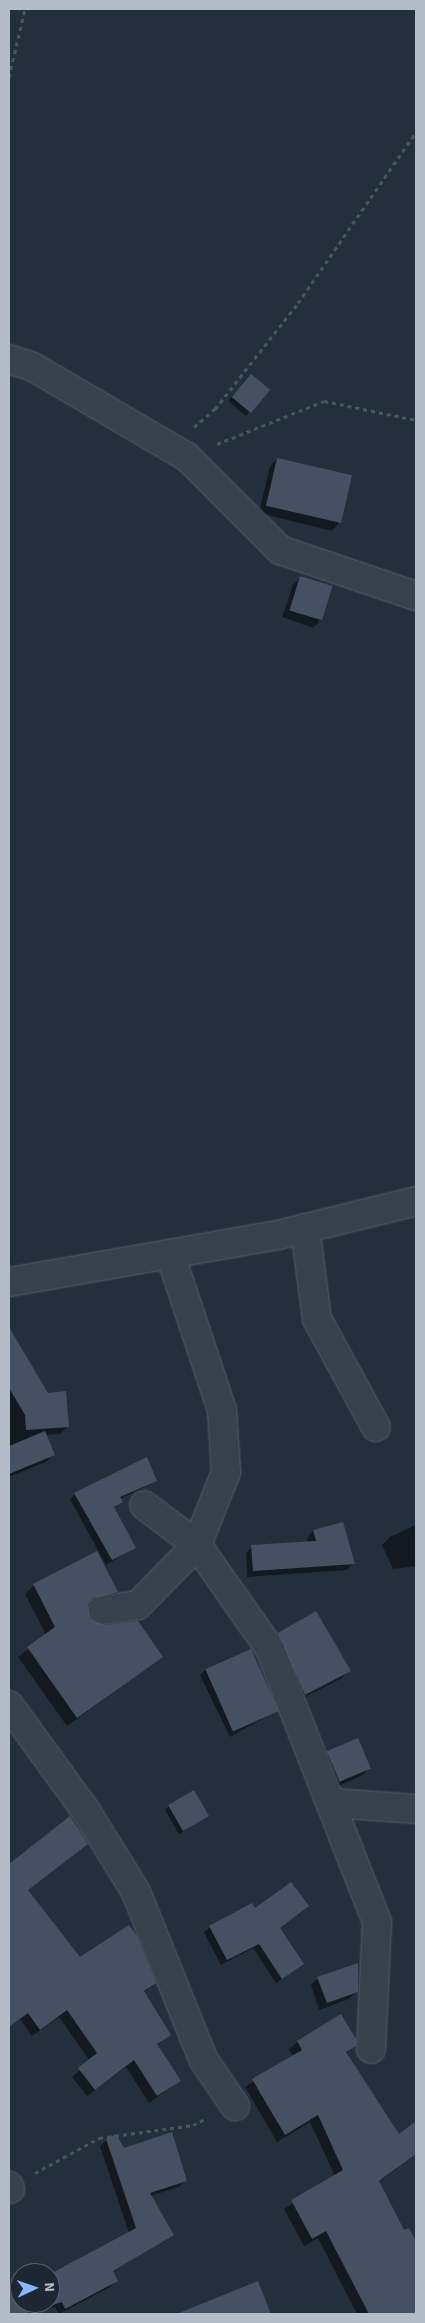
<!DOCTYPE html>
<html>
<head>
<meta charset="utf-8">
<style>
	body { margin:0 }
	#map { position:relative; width:425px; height:2323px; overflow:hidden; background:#242f3e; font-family:"Source Sans 3",sans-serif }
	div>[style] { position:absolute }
	.shadow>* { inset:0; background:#0007 }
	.building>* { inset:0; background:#455162; transform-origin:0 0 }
	.path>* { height:3px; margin-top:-1.5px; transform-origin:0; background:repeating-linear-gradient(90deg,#44595c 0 4px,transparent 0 8px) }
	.roads { filter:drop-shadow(0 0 1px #565f6c) drop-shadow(0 0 1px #565f6c) }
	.street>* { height:28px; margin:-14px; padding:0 14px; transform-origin:14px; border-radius:14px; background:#38414e }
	span { translate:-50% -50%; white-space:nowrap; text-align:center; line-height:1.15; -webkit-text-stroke:4px #1d2633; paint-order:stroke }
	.frame { position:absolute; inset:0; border:10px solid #b4bcc9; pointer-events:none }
	.north { position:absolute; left:10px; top:2263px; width:50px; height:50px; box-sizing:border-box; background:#1d2633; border:1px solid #59626f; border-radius:50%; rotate:87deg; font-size:14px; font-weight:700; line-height:20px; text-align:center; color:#b4bcc9 }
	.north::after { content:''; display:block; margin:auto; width:18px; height:22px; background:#8ab4f8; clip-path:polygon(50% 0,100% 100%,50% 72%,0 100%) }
</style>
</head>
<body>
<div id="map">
	<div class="shadow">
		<i style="clip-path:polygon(248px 379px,249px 412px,246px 416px,228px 401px)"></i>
		<i style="clip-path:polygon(277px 459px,339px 523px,332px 531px,259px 513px,270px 466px)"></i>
		<i style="clip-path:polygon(301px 577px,320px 621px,313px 628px,282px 617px,293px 585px)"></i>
		<i style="clip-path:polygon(14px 1339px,68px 1426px,60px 1434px,45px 1435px,53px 1455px,46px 1462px,9px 1477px,9px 1342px)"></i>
		<i style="clip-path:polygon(156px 1481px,120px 1499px,121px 1502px,113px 1509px,134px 1548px,106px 1565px,70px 1499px,75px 1494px)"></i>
		<i style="clip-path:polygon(342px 1524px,353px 1564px,347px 1570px,247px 1577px,246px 1553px,252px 1547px,308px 1543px,307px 1538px,313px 1531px)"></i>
		<i style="clip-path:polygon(416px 1525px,416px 1566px,393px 1569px,382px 1545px,390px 1537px)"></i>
		<i style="clip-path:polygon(34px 1585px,117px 1592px,108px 1601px,87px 1606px,89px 1620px,162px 1656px,67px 1726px,18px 1657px,46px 1635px,25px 1594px)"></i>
		<i style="clip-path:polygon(279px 1634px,349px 1670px,342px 1678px,297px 1701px,272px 1642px)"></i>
		<i style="clip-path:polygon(251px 1651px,276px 1711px,230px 1737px,200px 1675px,206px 1669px)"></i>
		<i style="clip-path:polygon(358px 1740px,370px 1767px,363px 1775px,332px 1789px,321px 1761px,328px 1754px)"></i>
		<i style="clip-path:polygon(169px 1806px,207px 1816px,179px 1834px,165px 1810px)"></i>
		<i style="clip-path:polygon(70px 1818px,27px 1891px,80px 1959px,154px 1983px,144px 1993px,169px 2035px,156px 2046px,180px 2081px,149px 2103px,126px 2067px,87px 2096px,72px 2077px,90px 2061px,59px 2017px,32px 2036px,20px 2019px,9px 2027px,9px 1866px)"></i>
		<i style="clip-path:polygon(308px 1906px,279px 1929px,302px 1964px,276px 1983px,253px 1948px,221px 1965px,204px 1932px,210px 1927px,254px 1910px)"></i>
		<i style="clip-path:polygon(318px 1978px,357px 1992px,349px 1999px,319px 2010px,311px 1985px)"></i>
		<i style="clip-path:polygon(297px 2042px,354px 2045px,346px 2054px,398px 2136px,414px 2124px,416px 2127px,416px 2154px,379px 2182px,404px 2232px,408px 2229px,416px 2244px,416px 2314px,357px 2314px,318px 2238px,304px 2246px,284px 2209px,335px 2176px,310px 2122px,277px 2142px,245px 2087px,293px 2056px,289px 2049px)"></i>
		<i style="clip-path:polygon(106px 2140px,186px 2180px,179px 2187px,150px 2196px,173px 2234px,112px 2272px,116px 2281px,110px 2287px,59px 2314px,55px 2307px,35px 2314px,9px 2314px,9px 2291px,20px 2288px,20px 2303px,50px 2303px,50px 2275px,129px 2233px,100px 2146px)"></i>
		<i style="clip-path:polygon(258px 2283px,270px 2314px,203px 2314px,202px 2310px)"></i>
	</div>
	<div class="building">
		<i style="left:251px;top:374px;width:25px;height:30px;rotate:40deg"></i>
		<i style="left:277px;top:458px;width:77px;height:49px;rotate:13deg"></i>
		<i style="left:300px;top:576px;width:34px;height:36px;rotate:17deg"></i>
		<i style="clip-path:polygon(9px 1327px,48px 1393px,66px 1391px,69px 1427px,26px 1430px,25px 1415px,9px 1388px)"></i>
		<i style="clip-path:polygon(45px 1431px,55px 1455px,9px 1474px,9px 1446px)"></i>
		<i style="clip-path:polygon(147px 1457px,157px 1481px,120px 1497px,123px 1502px,114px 1507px,136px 1548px,112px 1560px,74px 1493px)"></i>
		<i style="clip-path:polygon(343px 1522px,355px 1564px,253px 1571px,251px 1545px,316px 1541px,313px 1530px)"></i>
		<i style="clip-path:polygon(97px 1551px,118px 1592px,93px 1598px,88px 1605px,90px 1619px,105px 1625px,138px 1621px,163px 1657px,77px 1718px,27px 1647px,55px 1627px,33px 1584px)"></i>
		<i style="clip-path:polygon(316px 1611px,351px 1671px,305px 1695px,278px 1633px)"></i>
		<i style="left:251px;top:1649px;width:68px;height:50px;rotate:66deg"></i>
		<i style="left:358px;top:1738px;width:33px;height:34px;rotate:67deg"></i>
		<i style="left:194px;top:1790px;width:30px;height:30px;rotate:60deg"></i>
		<i style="clip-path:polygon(70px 1816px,88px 1844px,28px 1890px,80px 1957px,129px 1925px,137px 1936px,156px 1983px,144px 1991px,171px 2035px,157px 2044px,181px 2081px,157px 2096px,134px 2060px,95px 2090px,78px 2068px,97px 2053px,67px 2010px,40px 2030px,28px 2013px,9px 2027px,9px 1864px)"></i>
		<i style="clip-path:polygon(291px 1882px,309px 1906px,280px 1928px,304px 1964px,282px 1979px,259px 1944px,227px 1960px,209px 1926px,252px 1903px,255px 1908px)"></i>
		<i style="clip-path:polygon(358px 1963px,358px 1992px,327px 2003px,317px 1977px)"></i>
		<i style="clip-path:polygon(341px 2014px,356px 2039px,356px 2046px,346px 2052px,399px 2134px,416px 2121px,416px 2154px,379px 2181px,404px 2230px,409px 2228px,416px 2242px,416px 2314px,369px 2314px,326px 2231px,312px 2239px,291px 2200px,343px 2170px,318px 2115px,285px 2135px,252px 2079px,302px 2050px,297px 2041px)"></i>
		<i style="clip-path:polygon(172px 2132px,187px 2181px,150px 2193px,174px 2235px,113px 2271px,118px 2281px,65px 2309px,62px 2302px,24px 2314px,9px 2314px,9px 2290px,20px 2286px,20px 2303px,50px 2303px,50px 2274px,136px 2228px,106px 2139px,116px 2134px,124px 2148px)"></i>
		<i style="clip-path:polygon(258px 2281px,271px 2314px,179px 2314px,179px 2313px)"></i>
	</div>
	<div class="path">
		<i style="left:9px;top:77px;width:70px;rotate:-76.8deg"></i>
		<i style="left:194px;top:427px;width:28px;rotate:-41deg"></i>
		<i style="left:215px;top:409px;width:135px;rotate:-51.9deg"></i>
		<i style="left:298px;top:303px;width:208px;rotate:-55.4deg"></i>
		<i style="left:217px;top:444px;width:115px;rotate:-21.9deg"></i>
		<i style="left:324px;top:401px;width:94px;rotate:11.7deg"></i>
		<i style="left:35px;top:2173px;width:73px;rotate:-28.7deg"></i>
		<i style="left:99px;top:2138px;width:95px;rotate:-7.9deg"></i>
		<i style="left:193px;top:2125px;width:16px;rotate:-27deg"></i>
	</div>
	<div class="roads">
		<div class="street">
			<i style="left:9px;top:359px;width:25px;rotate:18deg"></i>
			<i style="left:33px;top:367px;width:178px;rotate:30.3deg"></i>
			<i style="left:187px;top:457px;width:132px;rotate:45deg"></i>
			<i style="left:280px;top:550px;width:144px;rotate:18.7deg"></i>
			<i style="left:305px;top:1228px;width:92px;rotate:82.5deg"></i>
			<i style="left:317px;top:1319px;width:123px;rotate:61.4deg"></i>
			<i style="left:170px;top:1254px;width:164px;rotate:71.6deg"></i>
			<i style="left:222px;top:1410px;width:62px;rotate:86.3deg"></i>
			<i style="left:226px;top:1472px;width:79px;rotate:111.7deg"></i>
			<i style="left:197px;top:1545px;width:127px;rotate:54.9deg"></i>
			<i style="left:270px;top:1649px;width:293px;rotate:68.6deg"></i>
			<i style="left:377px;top:1922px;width:127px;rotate:92.7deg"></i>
			<i style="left:9px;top:1282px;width:273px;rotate:-9.9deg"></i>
			<i style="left:278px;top:1235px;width:142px;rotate:-13.8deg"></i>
			<i style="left:103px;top:1610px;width:35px;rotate:-8deg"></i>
			<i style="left:138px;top:1605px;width:84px;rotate:-45.5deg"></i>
			<i style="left:197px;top:1545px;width:66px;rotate:-143deg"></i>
			<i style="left:9px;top:1705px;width:131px;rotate:54deg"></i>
			<i style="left:86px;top:1811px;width:95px;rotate:58.3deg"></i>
			<i style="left:136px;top:1892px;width:180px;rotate:68.1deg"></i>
			<i style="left:203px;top:2059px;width:57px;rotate:55.8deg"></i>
			<i style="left:332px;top:1803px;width:84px;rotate:4.1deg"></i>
			<i style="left:9px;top:2186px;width:3px;rotate:72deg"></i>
		</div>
	</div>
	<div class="frame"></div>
	<div class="north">N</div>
</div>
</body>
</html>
